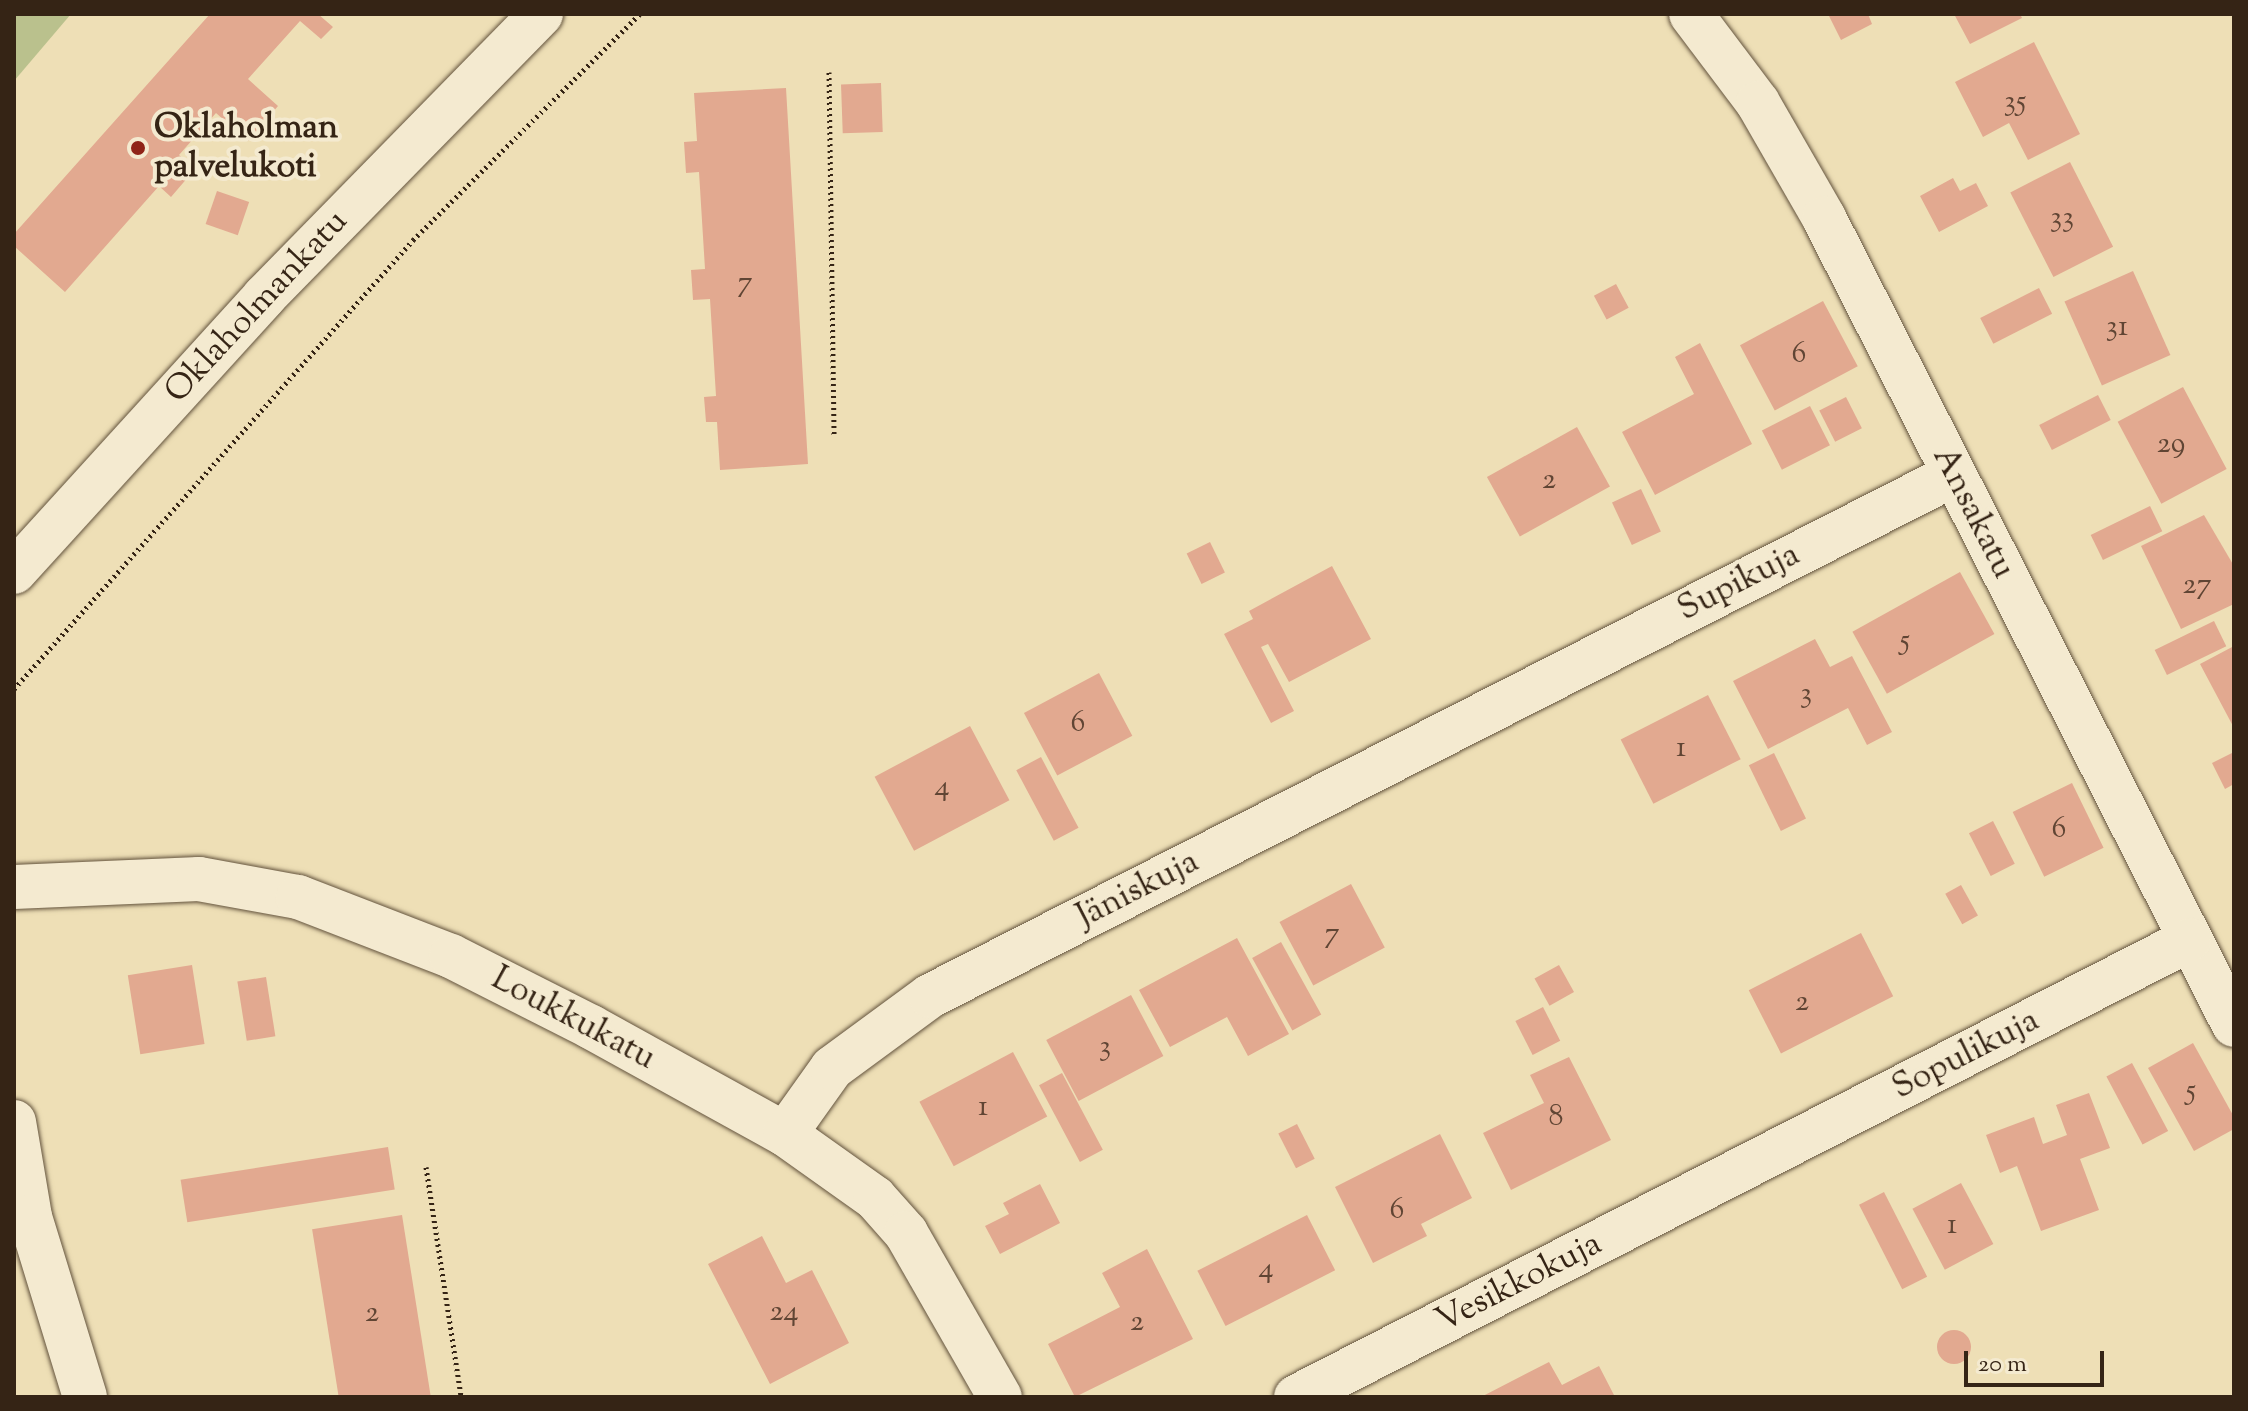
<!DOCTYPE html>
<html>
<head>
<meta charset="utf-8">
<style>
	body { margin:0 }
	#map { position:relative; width:2248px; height:1411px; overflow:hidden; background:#eedfb6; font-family:"Sorts Mill Goudy",serif }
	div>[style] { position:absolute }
	.green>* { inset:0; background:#bac18d }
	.building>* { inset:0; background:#e2a990; transform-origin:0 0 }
	.round { border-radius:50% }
	.path>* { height:5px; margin-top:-2.5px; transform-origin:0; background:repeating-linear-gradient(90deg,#352415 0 2px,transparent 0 6px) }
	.roads { filter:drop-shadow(0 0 2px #63533d) drop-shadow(0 0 2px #63533d) }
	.street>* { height:44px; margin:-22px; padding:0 22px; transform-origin:22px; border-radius:22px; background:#f4ead0 }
	.secondary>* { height:44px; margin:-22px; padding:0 22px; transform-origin:22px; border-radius:22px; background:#f4ead0 }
	.dots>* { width:22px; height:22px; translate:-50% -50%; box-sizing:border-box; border:4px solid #f4ead0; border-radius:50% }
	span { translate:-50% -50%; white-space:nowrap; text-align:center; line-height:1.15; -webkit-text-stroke:8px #f4ead0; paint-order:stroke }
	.number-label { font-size:30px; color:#604534 }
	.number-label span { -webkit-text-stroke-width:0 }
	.poi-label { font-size:34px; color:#352415; font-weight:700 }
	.left { translate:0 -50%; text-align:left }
	.street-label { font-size:34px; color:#352415 }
	.frame { position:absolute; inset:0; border:16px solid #352415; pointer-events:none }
	.scale { position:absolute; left:1964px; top:1351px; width:140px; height:36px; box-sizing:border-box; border:4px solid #352415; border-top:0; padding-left:10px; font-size:24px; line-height:28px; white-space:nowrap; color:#352415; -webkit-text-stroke:6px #f4ead0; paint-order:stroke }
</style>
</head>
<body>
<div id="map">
	<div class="green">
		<i style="clip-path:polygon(14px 14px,71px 14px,14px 81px)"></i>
	</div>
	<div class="building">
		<i style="clip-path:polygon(210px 14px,318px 14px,333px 27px,321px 39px,300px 21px,248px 79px,278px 106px,248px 141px,216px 113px,179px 155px,195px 169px,171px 197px,159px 186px,65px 292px,14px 246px,14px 234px)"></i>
		<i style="clip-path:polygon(1828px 14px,1868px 14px,1872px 24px,1841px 40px)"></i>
		<i style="clip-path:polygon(1954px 14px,2020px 14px,2022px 18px,1970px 44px)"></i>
		<i style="clip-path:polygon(2034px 42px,2080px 134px,2028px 160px,2009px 123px,1983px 137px,1955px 82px)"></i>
		<i style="left:881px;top:83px;width:49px;height:40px;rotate:88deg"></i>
		<i style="clip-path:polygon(786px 88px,808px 464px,720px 470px,717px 422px,706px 422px,704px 397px,716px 396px,710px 299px,693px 300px,691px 270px,705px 269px,699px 172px,686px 173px,684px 142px,697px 141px,694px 93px)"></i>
		<i style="left:2070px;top:162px;width:95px;height:67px;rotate:63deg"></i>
		<i style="clip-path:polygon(1953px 178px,1960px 191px,1976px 183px,1988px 206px,1939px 232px,1920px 196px)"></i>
		<i style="left:217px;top:191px;width:34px;height:35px;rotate:19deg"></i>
		<i style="left:2133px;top:271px;width:92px;height:75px;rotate:66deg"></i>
		<i style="left:1616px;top:284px;width:27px;height:25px;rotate:62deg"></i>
		<i style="left:2039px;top:288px;width:29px;height:66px;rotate:63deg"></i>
		<i style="left:1823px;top:301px;width:74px;height:94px;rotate:62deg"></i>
		<i style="clip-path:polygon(1700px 343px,1752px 444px,1655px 495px,1622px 432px,1694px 394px,1675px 357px)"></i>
		<i style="left:2183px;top:387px;width:93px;height:74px;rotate:62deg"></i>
		<i style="left:2098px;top:395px;width:28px;height:66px;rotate:63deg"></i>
		<i style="left:1846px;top:397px;width:35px;height:30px;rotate:63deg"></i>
		<i style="left:1810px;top:406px;width:44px;height:54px;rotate:63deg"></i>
		<i style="left:1577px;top:427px;width:68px;height:103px;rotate:61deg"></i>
		<i style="left:1641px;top:489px;width:47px;height:32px;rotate:65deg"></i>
		<i style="left:2150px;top:506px;width:28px;height:66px;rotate:64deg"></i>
		<i style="clip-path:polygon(2204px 515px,2234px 566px,2234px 604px,2181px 629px,2141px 546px)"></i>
		<i style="left:1210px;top:542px;width:34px;height:26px;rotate:64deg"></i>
		<i style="clip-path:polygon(1332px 566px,1371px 639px,1289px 682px,1268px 644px,1261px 647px,1294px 711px,1271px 723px,1224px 634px,1253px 619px,1249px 611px)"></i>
		<i style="left:1960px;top:572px;width:71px;height:123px;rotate:61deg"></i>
		<i style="left:2214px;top:621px;width:28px;height:66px;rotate:64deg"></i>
		<i style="clip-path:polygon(1815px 639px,1830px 667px,1852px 656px,1892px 732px,1867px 745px,1848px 708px,1768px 749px,1733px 681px)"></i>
		<i style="clip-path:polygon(2234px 646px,2234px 728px,2200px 664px)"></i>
		<i style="left:1099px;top:673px;width:71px;height:85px;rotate:62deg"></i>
		<i style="left:1708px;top:695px;width:72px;height:98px;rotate:63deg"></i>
		<i style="left:970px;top:726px;width:84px;height:108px;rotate:62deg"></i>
		<i style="clip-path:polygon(2234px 752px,2234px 784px,2225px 789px,2212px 763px)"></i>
		<i style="left:1774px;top:753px;width:73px;height:28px;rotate:64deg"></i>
		<i style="left:1041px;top:757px;width:80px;height:28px;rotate:62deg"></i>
		<i style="left:2072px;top:783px;width:72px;height:66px;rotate:64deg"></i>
		<i style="left:1993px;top:821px;width:48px;height:27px;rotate:63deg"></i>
		<i style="left:1351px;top:884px;width:72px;height:81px;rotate:62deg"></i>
		<i style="left:1961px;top:885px;width:35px;height:18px;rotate:61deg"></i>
		<i style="left:1861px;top:933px;width:71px;height:126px;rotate:63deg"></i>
		<i style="clip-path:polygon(1237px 938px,1289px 1034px,1248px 1056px,1227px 1017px,1170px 1047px,1139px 990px)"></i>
		<i style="left:1281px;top:942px;width:83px;height:33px;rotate:61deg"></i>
		<i style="left:192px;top:965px;width:80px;height:65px;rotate:81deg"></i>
		<i style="left:1559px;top:965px;width:31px;height:28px;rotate:61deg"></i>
		<i style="left:266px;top:977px;width:60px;height:29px;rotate:81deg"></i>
		<i style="left:1131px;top:995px;width:69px;height:96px;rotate:62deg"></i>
		<i style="left:1543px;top:1007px;width:38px;height:31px;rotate:63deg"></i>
		<i style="clip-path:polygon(2193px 1043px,2234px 1117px,2234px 1129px,2194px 1151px,2148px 1068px)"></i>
		<i style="left:1013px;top:1052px;width:73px;height:106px;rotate:62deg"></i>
		<i style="clip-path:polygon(1569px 1057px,1611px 1140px,1511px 1190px,1483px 1133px,1544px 1103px,1530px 1075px)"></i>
		<i style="left:2132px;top:1063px;width:77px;height:29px;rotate:62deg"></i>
		<i style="left:1062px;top:1073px;width:87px;height:26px;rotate:62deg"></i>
		<i style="clip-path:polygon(2089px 1093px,2110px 1148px,2080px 1159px,2099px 1210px,2041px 1231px,2017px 1166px,2000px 1173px,1986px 1135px,2034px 1117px,2043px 1144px,2067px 1135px,2056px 1105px)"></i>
		<i style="left:1297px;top:1124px;width:39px;height:21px;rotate:63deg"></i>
		<i style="clip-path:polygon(1440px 1134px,1472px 1198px,1421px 1224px,1427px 1236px,1373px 1263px,1335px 1187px)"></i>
		<i style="left:388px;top:1147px;width:43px;height:210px;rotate:81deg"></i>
		<i style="left:1961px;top:1183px;width:69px;height:55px;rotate:62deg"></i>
		<i style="clip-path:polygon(1040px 1184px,1060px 1223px,1000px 1254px,985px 1226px,1009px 1214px,1003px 1203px)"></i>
		<i style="left:1884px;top:1192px;width:95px;height:28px;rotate:63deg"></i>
		<i style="left:402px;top:1215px;width:184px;height:91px;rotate:81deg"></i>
		<i style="left:1307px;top:1215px;width:62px;height:123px;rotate:63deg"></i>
		<i style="clip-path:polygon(762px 1236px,786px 1283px,812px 1270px,849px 1343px,770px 1384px,708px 1264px)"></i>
		<i style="clip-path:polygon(1147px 1249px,1193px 1339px,1075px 1397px,1048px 1344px,1120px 1307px,1102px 1273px)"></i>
		<i class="round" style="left:1937px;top:1330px;width:34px;height:34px"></i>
		<i style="clip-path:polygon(1549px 1362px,1562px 1385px,1599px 1366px,1615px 1397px,1481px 1397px)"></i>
	</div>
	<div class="path">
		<i style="left:829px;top:72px;width:365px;rotate:89.2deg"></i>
		<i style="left:14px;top:689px;width:601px;rotate:-48.37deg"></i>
		<i style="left:413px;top:240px;width:320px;rotate:-44.9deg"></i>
		<i style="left:426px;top:1167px;width:233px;rotate:81.3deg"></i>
	</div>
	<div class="roads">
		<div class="street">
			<i style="left:1691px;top:14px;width:111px;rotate:53deg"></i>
			<i style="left:1758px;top:103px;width:133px;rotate:60.1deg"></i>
			<i style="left:1824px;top:218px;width:905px;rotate:63.07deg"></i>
			<i style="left:14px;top:887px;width:185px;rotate:-2.5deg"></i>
			<i style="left:199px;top:879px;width:101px;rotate:10.3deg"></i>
			<i style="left:298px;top:897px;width:164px;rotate:21.1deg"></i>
			<i style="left:451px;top:956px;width:157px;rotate:26.9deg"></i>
			<i style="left:591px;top:1027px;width:222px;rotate:28.9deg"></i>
			<i style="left:785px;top:1134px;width:110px;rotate:35.4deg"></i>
			<i style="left:875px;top:1198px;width:47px;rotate:48.5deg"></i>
			<i style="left:906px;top:1233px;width:189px;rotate:60.2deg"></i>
			<i style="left:14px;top:1122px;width:96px;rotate:80.4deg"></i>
			<i style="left:30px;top:1217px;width:188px;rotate:73deg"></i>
			<i style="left:785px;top:1134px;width:81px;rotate:-54.5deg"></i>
			<i style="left:832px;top:1068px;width:122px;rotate:-36.3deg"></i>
			<i style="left:930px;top:996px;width:1148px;rotate:-26.99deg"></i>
			<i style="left:1296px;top:1397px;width:1003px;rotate:-27.1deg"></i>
		</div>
		<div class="secondary">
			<i style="left:14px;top:572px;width:372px;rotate:-47.7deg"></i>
			<i style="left:264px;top:297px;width:396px;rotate:-45.6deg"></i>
		</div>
	</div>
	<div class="dots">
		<i style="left:138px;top:148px;background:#8f2418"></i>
	</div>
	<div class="number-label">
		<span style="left:2015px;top:103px">35</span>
		<span style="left:2062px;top:219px">33</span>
		<span style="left:745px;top:284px">7</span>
		<span style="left:2117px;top:328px">31</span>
		<span style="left:1799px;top:355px">6</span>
		<span style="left:2171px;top:445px">29</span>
		<span style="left:1549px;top:481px">2</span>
		<span style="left:2197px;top:586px">27</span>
		<span style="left:1905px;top:642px">5</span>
		<span style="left:1806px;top:695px">3</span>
		<span style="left:1078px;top:724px">6</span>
		<span style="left:1681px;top:749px">1</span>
		<span style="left:942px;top:788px">4</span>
		<span style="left:2059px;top:830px">6</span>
		<span style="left:1332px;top:935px">7</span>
		<span style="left:1802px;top:1003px">2</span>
		<span style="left:1105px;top:1048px">3</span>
		<span style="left:2191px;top:1092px">5</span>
		<span style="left:983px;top:1108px">1</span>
		<span style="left:1556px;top:1118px">8</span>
		<span style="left:1397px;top:1211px">6</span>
		<span style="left:1952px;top:1226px">1</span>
		<span style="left:1266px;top:1270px">4</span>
		<span style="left:784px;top:1313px">24</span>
		<span style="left:372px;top:1314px">2</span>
		<span style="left:1137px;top:1323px">2</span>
	</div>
	<div class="poi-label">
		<span class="left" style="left:154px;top:148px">Oklaholman<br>palvelukoti</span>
	</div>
	<div class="street-label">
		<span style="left:257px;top:307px;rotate:-47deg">Oklaholmankatu</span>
		<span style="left:1973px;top:513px;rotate:63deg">Ansakatu</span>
		<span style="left:1739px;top:583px;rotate:-27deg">Supikuja</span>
		<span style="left:1138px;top:890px;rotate:-27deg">Jäniskuja</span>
		<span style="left:573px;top:1019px;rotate:28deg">Loukkukatu</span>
		<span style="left:1966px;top:1055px;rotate:-27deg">Sopulikuja</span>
		<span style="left:1519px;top:1283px;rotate:-27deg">Vesikkokuja</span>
	</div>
	<div class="frame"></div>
	<div class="scale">20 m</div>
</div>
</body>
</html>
